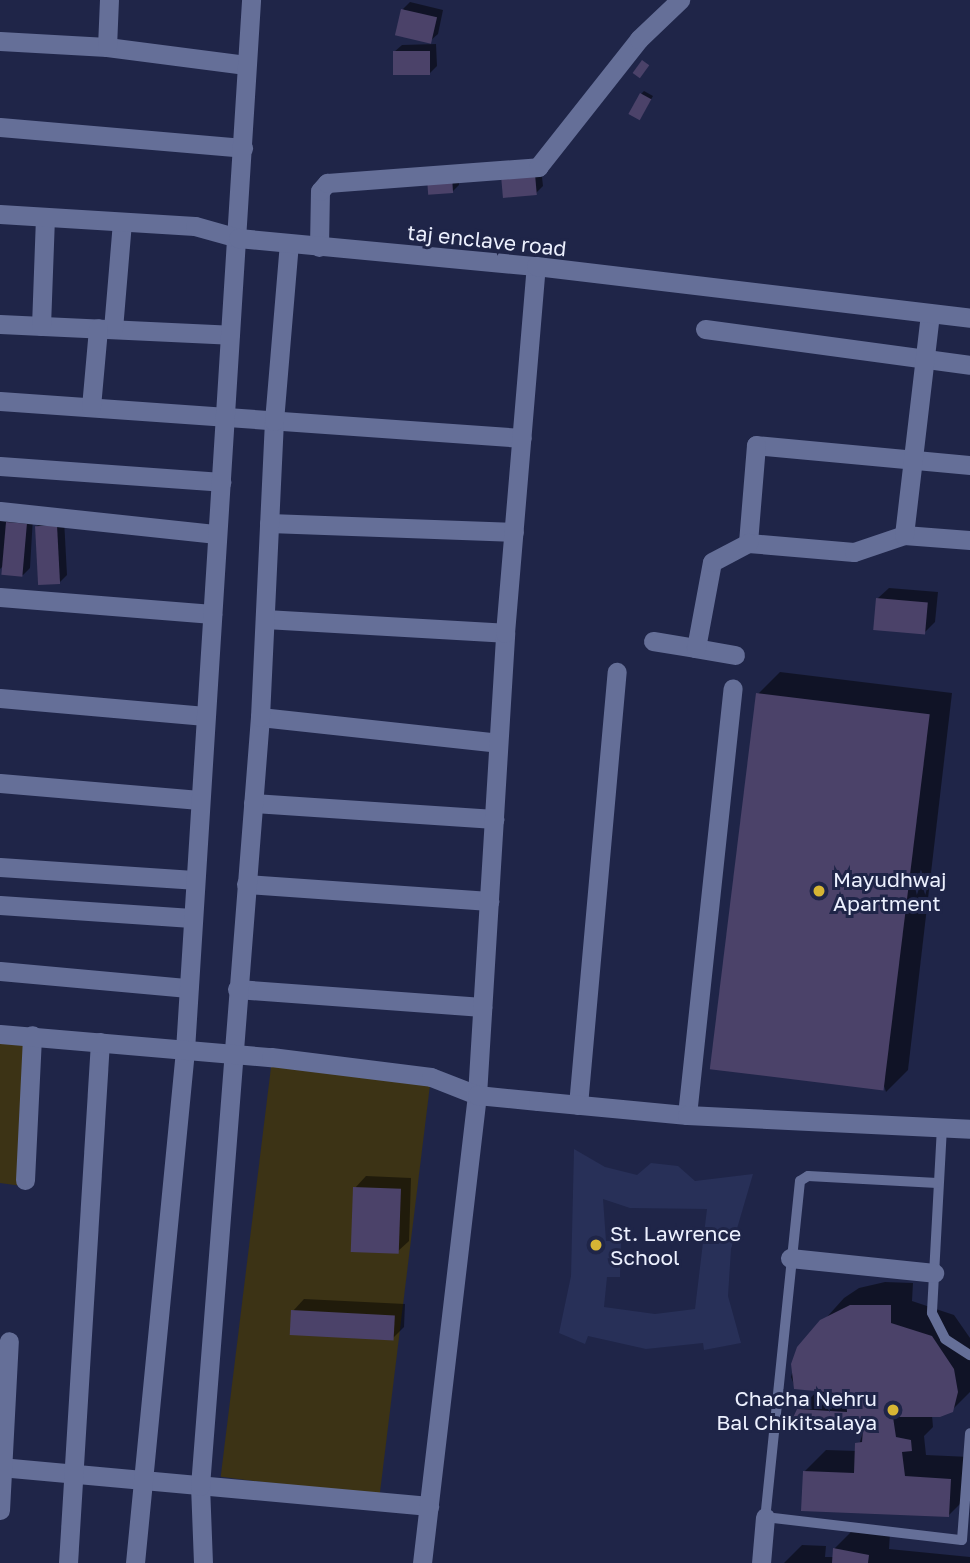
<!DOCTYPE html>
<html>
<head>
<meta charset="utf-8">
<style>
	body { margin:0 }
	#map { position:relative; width:970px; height:1563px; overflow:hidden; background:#1f2548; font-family:"Golos Text",sans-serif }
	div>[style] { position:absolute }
	.built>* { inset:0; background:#283058 }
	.green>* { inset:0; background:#3c3315; transform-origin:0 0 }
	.shadow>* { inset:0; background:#0007 }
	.building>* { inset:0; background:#4b4269; transform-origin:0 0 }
	.service>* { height:10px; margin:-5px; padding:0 5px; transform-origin:5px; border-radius:5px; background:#656f98 }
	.minor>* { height:19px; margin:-9.5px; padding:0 9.5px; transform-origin:9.5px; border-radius:9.5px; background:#656f98 }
	.tertiary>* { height:19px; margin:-9.5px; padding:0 9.5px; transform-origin:9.5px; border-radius:9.5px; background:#656f98 }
	.dots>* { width:19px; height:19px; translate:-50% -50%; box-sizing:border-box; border:4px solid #1f2548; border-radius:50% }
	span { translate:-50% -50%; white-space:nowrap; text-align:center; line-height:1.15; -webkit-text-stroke:6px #1f2548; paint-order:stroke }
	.street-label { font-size:21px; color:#ecf0fe }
	.poi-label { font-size:21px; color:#ecf0fe }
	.left { translate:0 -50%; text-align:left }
	.right { translate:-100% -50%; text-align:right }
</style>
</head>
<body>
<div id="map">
	<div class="built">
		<i style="clip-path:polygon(evenodd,574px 1149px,605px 1167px,637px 1175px,651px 1163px,678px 1166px,695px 1181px,753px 1174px,731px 1249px,728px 1296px,741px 1343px,704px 1350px,703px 1343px,646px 1349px,588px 1336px,585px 1344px,559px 1333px,571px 1276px,574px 1149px,603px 1199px,630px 1208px,707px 1209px,695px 1309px,655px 1314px,604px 1307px,607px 1277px,620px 1277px,621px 1241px,606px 1241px,603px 1199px)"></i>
	</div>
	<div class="green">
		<i style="clip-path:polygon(0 1042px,32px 1044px,22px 1186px,0 1183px)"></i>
		<i style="left:272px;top:1059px;width:160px;height:421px;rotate:7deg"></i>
	</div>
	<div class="shadow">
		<i style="clip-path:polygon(410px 2px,443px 10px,438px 34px,430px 41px,403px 9px)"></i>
		<i style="clip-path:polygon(436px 44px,437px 66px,430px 73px,394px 52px,402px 45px)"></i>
		<i style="clip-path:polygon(644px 91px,653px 96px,642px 115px,641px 94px)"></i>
		<i style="clip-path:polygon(541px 168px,543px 186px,536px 193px,504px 196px)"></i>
		<i style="clip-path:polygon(459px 171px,459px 185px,452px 192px,429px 193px)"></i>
		<i style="clip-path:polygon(0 510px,33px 517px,30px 568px,23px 575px,5px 564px,0 569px)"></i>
		<i style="clip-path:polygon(64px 519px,67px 575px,60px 582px,36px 527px,44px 520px)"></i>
		<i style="clip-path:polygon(889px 588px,938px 592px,935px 622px,924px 633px,877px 599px)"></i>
		<i style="clip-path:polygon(780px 672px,952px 693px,908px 1070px,886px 1092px,758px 694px)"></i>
		<i style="clip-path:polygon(366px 1176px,411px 1178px,409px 1241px,397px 1252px,355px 1188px)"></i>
		<i style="clip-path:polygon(885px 1282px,913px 1283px,912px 1301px,954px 1315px,970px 1338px,970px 1392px,952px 1410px,932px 1415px,933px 1427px,924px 1436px,926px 1455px,970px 1457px,970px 1494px,949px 1515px,804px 1472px,826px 1450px,857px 1451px,864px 1429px,799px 1410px,819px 1389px,795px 1387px,791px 1377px,799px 1348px,844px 1298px,859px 1288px)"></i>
		<i style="clip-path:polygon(304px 1299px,405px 1304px,404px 1327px,393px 1338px,293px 1311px)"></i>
		<i style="clip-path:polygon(857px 1526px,890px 1533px,889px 1549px,970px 1557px,970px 1563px,784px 1563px,802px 1545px,826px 1546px,825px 1557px,834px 1557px,835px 1548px)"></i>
	</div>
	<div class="building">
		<i style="left:401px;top:9px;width:37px;height:27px;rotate:13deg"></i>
		<i style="left:393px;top:51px;width:37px;height:24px"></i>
		<i style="left:642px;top:60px;width:9px;height:16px;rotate:36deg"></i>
		<i style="left:640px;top:93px;width:13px;height:24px;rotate:29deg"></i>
		<i style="left:535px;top:174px;width:21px;height:34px;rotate:85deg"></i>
		<i style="left:452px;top:177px;width:16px;height:25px;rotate:86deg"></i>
		<i style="left:6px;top:522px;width:21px;height:53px;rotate:5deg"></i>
		<i style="left:57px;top:525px;width:59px;height:22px;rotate:87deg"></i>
		<i style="left:876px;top:598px;width:52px;height:32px;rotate:5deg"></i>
		<i style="left:756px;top:693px;width:175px;height:379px;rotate:7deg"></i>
		<i style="left:353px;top:1187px;width:48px;height:65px;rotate:2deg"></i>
		<i style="clip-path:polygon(850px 1305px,891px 1305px,891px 1323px,932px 1336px,954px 1369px,958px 1392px,953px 1412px,940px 1417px,893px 1417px,896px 1437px,911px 1440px,912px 1451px,902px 1452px,905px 1476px,951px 1479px,949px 1517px,801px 1511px,803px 1471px,854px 1473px,855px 1443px,862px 1442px,863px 1430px,799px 1425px,792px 1420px,797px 1409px,847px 1412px,846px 1394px,794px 1389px,791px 1364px,797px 1347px,820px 1320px)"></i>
		<i style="left:291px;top:1310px;width:104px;height:25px;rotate:3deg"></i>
		<i style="clip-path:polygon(833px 1548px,869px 1555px,868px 1563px,832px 1563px)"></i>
	</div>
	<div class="service">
		<i style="left:942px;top:1127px;width:186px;rotate:93.1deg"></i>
		<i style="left:932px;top:1313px;width:29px;rotate:63deg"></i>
		<i style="left:945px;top:1339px;width:30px;rotate:33deg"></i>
		<i style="left:937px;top:1183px;width:129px;rotate:-176.9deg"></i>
		<i style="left:808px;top:1176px;width:9px;rotate:148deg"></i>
		<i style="left:800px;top:1181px;width:338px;rotate:95.9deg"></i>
		<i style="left:765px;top:1517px;width:198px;rotate:6.7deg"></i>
		<i style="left:962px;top:1540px;width:107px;rotate:-85.7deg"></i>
	</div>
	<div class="minor">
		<i style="left:0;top:41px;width:107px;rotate:3.2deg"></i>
		<i style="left:107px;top:47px;width:140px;rotate:7.4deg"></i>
		<i style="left:107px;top:47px;width:47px;rotate:-87.6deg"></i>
		<i style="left:0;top:127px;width:244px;rotate:4.9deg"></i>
		<i style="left:319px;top:247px;width:56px;rotate:-89deg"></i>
		<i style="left:320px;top:191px;width:11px;rotate:-49deg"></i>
		<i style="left:327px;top:183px;width:212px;rotate:-4.3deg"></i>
		<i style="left:538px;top:167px;width:163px;rotate:-51.7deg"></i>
		<i style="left:639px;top:39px;width:57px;rotate:-43.6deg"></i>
		<i style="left:0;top:324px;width:230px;rotate:2.7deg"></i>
		<i style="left:41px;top:326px;width:108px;rotate:-87.9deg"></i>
		<i style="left:113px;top:329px;width:107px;rotate:-85.2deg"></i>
		<i style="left:705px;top:329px;width:267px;rotate:7.7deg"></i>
		<i style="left:0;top:401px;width:523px;rotate:4.05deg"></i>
		<i style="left:91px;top:407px;width:79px;rotate:-84.9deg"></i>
		<i style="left:970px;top:465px;width:215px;rotate:-174.7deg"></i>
		<i style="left:756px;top:445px;width:98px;rotate:94.7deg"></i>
		<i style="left:748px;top:543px;width:106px;rotate:4.9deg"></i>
		<i style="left:854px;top:552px;width:53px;rotate:-18.8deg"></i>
		<i style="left:904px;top:535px;width:66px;rotate:4.3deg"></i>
		<i style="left:0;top:466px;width:222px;rotate:4.1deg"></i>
		<i style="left:0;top:511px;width:218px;rotate:6.1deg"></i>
		<i style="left:269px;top:523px;width:245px;rotate:2.1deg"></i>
		<i style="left:904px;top:535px;width:223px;rotate:-83.3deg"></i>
		<i style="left:0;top:597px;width:213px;rotate:4.6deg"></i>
		<i style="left:265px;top:619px;width:240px;rotate:3.3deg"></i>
		<i style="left:653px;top:641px;width:44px;rotate:9.2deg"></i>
		<i style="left:735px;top:655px;width:40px;rotate:-170deg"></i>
		<i style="left:696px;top:648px;width:87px;rotate:-79.5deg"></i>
		<i style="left:712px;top:562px;width:41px;rotate:-27.8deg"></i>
		<i style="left:0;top:698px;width:206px;rotate:5deg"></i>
		<i style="left:260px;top:717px;width:239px;rotate:6.2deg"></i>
		<i style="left:0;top:783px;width:200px;rotate:4.9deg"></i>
		<i style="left:253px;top:803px;width:242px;rotate:3.8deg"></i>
		<i style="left:0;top:867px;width:194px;rotate:3.8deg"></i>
		<i style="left:246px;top:884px;width:244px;rotate:4deg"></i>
		<i style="left:0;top:905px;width:192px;rotate:3.9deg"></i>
		<i style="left:0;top:971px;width:189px;rotate:5.2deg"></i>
		<i style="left:237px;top:989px;width:246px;rotate:4.2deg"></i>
		<i style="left:578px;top:1105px;width:435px;rotate:-84.9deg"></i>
		<i style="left:687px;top:1115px;width:429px;rotate:-83.9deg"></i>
		<i style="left:25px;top:1180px;width:145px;rotate:-87.2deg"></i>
		<i style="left:790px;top:1258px;width:145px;rotate:5.9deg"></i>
		<i style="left:0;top:1467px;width:431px;rotate:5.2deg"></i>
		<i style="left:0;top:1510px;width:169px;rotate:-87deg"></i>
		<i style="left:68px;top:1563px;width:522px;rotate:-86.49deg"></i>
		<i style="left:135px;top:1563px;width:515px;rotate:-84.43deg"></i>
		<i style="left:185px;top:1050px;width:1052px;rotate:-86.4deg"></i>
		<i style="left:203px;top:1563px;width:77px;rotate:-92.2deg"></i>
		<i style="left:200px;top:1486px;width:771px;rotate:-85.54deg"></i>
		<i style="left:260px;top:717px;width:296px;rotate:-87.3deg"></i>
		<i style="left:274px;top:421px;width:178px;rotate:-85.2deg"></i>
		<i style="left:422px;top:1563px;width:471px;rotate:-83.3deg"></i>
		<i style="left:477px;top:1095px;width:463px;rotate:-86.5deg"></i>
		<i style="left:505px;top:633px;width:368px;rotate:-85.2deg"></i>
		<i style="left:761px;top:1563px;width:46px;rotate:-85deg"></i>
	</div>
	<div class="tertiary">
		<i style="left:0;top:214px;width:195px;rotate:3.5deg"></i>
		<i style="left:195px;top:226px;width:45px;rotate:15.6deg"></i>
		<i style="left:238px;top:238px;width:299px;rotate:5.4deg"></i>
		<i style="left:536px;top:266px;width:437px;rotate:6.8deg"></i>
		<i style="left:0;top:1034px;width:272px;rotate:4.9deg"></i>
		<i style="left:271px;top:1057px;width:161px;rotate:7.1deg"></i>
		<i style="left:431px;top:1077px;width:49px;rotate:21.4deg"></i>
		<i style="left:477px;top:1095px;width:61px;rotate:5.6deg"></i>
		<i style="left:538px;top:1101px;width:150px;rotate:5.4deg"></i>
		<i style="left:687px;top:1115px;width:283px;rotate:2.8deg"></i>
	</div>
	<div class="dots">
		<i style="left:819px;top:891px;background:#d6b534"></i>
		<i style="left:596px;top:1245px;background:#d6b534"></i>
		<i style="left:893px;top:1410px;background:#d6b534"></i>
	</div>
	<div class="street-label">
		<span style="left:487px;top:240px;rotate:6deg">taj enclave road</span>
	</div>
	<div class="poi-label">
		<span class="left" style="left:833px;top:891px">Mayudhwaj<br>Apartment</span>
		<span class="left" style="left:610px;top:1245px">St. Lawrence<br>School</span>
		<span class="right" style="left:877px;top:1410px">Chacha Nehru<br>Bal Chikitsalaya</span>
	</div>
</div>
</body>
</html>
